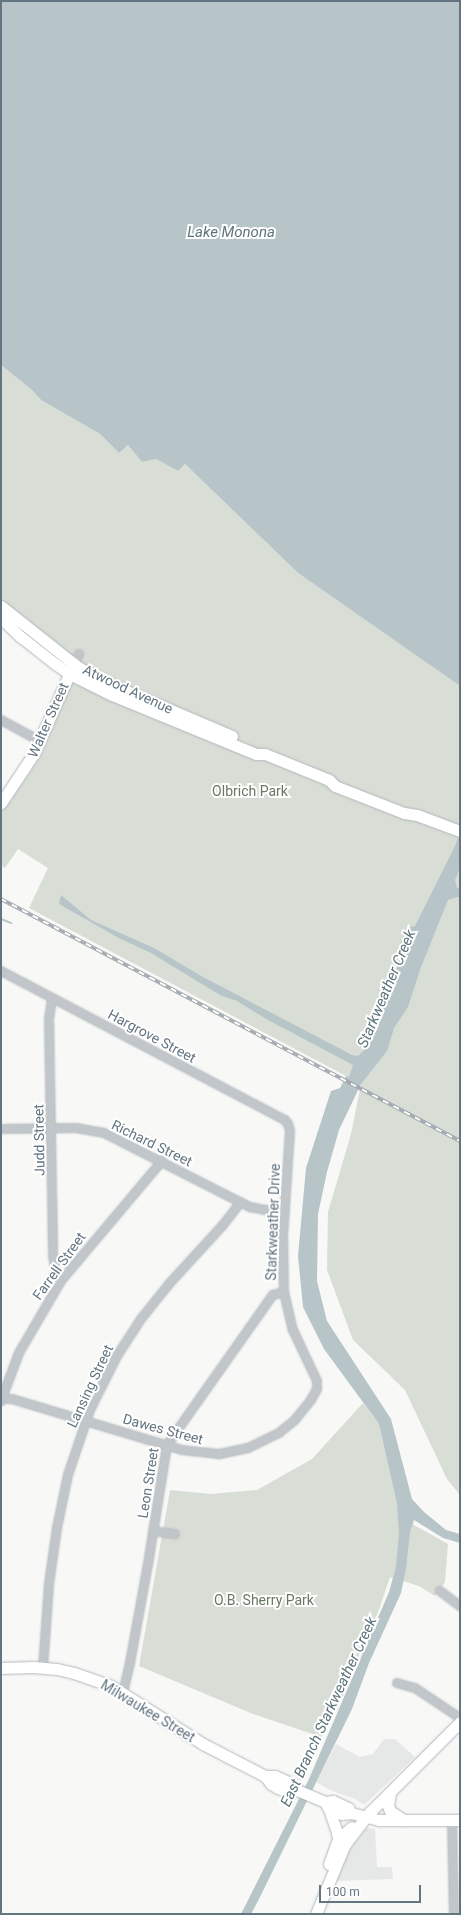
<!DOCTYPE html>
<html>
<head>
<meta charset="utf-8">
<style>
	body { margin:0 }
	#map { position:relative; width:461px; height:1915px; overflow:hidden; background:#f8f8f6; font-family:Roboto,sans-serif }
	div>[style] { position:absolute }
	.built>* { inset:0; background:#e6e7e7 }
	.green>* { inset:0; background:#d8ddd5 }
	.water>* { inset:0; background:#b7c5c8 }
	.stream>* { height:2px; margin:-1px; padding:0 1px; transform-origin:1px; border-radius:1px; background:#b7c5c8 }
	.roads { filter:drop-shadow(0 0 1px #b1b8bd) drop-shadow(0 0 1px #b1b8bd) }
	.street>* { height:8px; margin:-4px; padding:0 4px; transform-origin:4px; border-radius:4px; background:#c1c6ca }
	.secondary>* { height:11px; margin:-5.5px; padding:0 5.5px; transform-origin:5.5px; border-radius:5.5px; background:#fff }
	.rail>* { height:3.5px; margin-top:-1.75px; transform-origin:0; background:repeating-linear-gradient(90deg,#fff 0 6px,#a0a8ae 0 12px); box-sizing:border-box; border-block:1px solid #a0a8ae }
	span { translate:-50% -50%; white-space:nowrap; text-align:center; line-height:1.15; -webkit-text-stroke:4px #fff; paint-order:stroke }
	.street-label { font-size:14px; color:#637581 }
	.park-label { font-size:14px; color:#677962 }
	.water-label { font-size:15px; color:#5e757c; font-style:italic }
	.frame { position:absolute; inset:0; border:2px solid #637581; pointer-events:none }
	.scale { position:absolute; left:319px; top:1885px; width:102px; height:18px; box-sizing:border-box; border:2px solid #637581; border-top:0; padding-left:5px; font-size:12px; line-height:14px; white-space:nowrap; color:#637581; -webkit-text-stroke:3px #fff; paint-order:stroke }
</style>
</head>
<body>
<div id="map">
	<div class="built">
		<i style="clip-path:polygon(384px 1739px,395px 1739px,415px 1757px,364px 1805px,355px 1799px,330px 1790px,316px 1782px,336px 1744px,360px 1757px,373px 1754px)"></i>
		<i style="clip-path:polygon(366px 1828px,375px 1829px,377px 1867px,392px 1867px,393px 1879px,334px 1881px,343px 1859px)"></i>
	</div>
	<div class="green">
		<i style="clip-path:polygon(1px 365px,32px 390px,41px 400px,100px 434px,119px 453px,128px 445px,142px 462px,156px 459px,178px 471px,185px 464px,298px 573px,460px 686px,460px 1495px,447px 1479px,405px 1390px,353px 1340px,327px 1270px,328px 1212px,351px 1134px,361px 1084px,29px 908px,48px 868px,18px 849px,5px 868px,1px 865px,1px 812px,27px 777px,43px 751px,67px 693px,84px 665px,1px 606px)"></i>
		<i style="clip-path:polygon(363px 1403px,379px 1424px,397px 1504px,405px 1520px,448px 1544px,445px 1582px,435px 1596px,419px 1586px,390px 1577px,379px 1610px,365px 1640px,338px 1709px,321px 1737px,253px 1714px,139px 1666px,170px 1490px,211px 1494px,257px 1490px,312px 1459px)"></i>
	</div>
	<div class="water">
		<i style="clip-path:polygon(1px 1px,460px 1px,460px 686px,298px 573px,185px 464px,178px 471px,156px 459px,142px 462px,128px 445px,119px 453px,100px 434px,41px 400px,32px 390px,1px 365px)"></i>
		<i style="clip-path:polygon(460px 832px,460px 868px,455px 880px,457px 888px,460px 888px,460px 898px,457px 897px,448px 900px,421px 967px,408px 1007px,394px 1028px,387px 1051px,361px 1084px,339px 1130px,327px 1172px,318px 1214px,317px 1281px,327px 1321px,391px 1419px,412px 1499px,424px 1512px,446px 1530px,460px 1534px,460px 1543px,443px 1538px,414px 1520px,410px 1532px,406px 1569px,401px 1593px,369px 1663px,352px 1709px,259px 1899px,251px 1914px,241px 1914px,309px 1779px,389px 1592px,396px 1567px,399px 1533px,397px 1504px,379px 1424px,324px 1349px,303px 1307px,298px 1256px,306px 1168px,331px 1091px,340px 1088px,346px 1076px,349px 1077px,353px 1065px,268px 1020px,237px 1001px,220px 995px,151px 953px,117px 937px,59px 904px,61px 895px,91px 920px,154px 948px,203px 977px,352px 1055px,358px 1056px,364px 1050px,370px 1037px,374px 1013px,393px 979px,401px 957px,397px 953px,406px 928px,415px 926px,455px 846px)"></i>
	</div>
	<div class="stream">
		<i style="left:1px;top:919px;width:11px;rotate:22deg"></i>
	</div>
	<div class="roads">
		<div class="street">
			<i style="left:74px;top:664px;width:11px;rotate:-63deg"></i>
			<i style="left:1px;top:720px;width:44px;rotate:28.3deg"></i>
			<i style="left:1px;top:971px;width:321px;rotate:27.7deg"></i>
			<i style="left:285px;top:1120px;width:5px;rotate:53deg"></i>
			<i style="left:288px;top:1124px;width:7px;rotate:74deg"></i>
			<i style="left:290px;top:1131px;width:105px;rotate:93.8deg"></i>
			<i style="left:283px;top:1236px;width:56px;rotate:89deg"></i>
			<i style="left:284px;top:1292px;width:39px;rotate:77deg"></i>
			<i style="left:293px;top:1330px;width:56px;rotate:64.8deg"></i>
			<i style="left:317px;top:1381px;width:8px;rotate:90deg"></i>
			<i style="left:317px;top:1389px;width:13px;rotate:119deg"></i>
			<i style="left:311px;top:1400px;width:26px;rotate:129deg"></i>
			<i style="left:295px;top:1420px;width:21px;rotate:141deg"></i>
			<i style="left:279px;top:1433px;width:34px;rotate:154deg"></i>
			<i style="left:248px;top:1448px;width:30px;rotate:168deg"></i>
			<i style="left:219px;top:1454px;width:37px;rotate:-174deg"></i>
			<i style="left:182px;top:1450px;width:177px;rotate:-163.3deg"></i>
			<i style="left:12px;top:1399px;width:11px;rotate:180deg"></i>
			<i style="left:52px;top:998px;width:22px;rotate:98deg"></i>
			<i style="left:49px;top:1020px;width:235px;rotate:89deg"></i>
			<i style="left:53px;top:1255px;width:13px;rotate:81deg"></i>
			<i style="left:55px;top:1268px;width:14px;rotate:65deg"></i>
			<i style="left:1px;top:1129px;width:75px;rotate:-0.8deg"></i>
			<i style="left:76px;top:1128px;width:28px;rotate:10deg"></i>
			<i style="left:104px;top:1133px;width:164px;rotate:26.9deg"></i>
			<i style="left:250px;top:1207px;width:15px;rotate:11deg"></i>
			<i style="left:265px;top:1210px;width:20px;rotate:6deg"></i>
			<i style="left:1px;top:1401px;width:51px;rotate:-69.4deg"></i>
			<i style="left:19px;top:1353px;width:83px;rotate:-59.7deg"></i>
			<i style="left:61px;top:1281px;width:157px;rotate:-49.9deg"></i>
			<i style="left:153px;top:1531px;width:22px;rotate:8deg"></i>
			<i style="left:440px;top:1591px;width:25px;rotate:37deg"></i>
			<i style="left:43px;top:1668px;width:84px;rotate:-85.9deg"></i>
			<i style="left:49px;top:1584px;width:57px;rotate:-81.9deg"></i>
			<i style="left:57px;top:1528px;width:54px;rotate:-78.3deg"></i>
			<i style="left:68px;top:1475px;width:69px;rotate:-71.3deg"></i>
			<i style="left:90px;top:1410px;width:60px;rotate:-63.4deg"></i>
			<i style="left:117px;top:1356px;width:44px;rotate:-57deg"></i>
			<i style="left:141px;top:1319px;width:45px;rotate:-51.3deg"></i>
			<i style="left:169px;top:1284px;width:80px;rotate:-47.5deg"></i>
			<i style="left:223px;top:1225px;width:29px;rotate:-52deg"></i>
			<i style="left:397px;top:1683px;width:19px;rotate:16deg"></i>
			<i style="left:415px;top:1688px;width:54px;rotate:33.7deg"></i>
			<i style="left:123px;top:1693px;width:31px;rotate:-77deg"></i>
			<i style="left:130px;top:1663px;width:107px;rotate:-79.7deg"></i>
			<i style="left:149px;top:1558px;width:114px;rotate:-80.9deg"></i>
			<i style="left:167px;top:1445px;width:184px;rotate:-54.8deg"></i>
			<i style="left:273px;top:1295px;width:11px;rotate:-15deg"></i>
			<i style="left:452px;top:1820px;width:94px;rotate:88.8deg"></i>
		</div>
		<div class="secondary">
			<i style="left:1px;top:606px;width:93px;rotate:38.5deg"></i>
			<i style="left:74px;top:664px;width:17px;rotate:33deg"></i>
			<i style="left:88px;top:673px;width:32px;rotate:26deg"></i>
			<i style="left:117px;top:687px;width:125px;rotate:23.1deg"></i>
			<i style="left:1px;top:618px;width:28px;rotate:44deg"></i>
			<i style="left:21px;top:637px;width:42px;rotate:38.2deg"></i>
			<i style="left:54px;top:663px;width:19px;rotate:35deg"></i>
			<i style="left:70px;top:674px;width:47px;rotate:26.6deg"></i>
			<i style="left:112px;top:695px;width:156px;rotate:22.3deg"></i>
			<i style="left:256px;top:754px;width:9px"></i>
			<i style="left:265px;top:754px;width:69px;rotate:22.1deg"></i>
			<i style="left:329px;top:780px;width:8px;rotate:45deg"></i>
			<i style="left:335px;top:786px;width:74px;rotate:21.4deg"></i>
			<i style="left:404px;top:813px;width:13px;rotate:9deg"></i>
			<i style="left:417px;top:815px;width:46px;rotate:20.4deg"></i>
			<i style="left:1px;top:803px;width:60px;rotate:-56.6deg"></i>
			<i style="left:34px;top:753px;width:93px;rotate:-65.9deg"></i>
			<i style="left:1px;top:1668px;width:32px;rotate:-2deg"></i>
			<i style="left:33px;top:1667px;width:24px;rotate:5deg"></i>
			<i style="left:57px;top:1669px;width:17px;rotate:13deg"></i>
			<i style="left:74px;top:1673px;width:39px;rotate:19deg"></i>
			<i style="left:111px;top:1686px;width:109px;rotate:32.2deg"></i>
			<i style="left:203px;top:1744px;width:70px;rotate:27.3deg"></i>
			<i style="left:265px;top:1776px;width:10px"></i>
			<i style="left:275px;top:1776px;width:22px;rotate:24deg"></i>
			<i style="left:295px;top:1785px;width:5px;rotate:68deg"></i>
			<i style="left:265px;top:1776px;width:10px;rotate:53deg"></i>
			<i style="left:271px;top:1784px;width:8px;rotate:30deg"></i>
			<i style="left:278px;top:1788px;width:11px;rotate:22deg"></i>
			<i style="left:288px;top:1792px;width:9px;rotate:-13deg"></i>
			<i style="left:297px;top:1790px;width:30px;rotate:23deg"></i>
			<i style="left:325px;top:1802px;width:8px;rotate:-7deg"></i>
			<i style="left:333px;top:1801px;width:17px;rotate:25deg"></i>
			<i style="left:348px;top:1808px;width:6px;rotate:59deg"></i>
			<i style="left:390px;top:1793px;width:13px;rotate:99deg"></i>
			<i style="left:388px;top:1806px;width:5px;rotate:68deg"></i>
			<i style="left:390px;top:1811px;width:17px;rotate:33deg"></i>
			<i style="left:325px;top:1802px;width:8px;rotate:60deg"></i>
			<i style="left:329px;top:1809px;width:14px;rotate:21deg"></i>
			<i style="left:342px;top:1814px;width:9px;rotate:-6deg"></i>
			<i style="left:351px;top:1813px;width:29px;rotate:14deg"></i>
			<i style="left:379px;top:1820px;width:81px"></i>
			<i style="left:329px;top:1809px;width:24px;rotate:71deg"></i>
			<i style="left:337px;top:1832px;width:7px;rotate:82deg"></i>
			<i style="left:329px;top:1864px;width:27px;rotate:-70deg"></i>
			<i style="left:338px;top:1839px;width:18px;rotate:-41deg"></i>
			<i style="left:316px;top:1914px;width:74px;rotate:-67.6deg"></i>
			<i style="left:344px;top:1846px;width:12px;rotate:-55deg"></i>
			<i style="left:351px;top:1836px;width:31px;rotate:-52deg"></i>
			<i style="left:370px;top:1812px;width:127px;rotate:-45deg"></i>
		</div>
	</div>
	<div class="rail">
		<i style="left:1px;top:899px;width:519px;rotate:27.8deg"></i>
	</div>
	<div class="street-label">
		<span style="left:128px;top:689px;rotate:25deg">Atwood Avenue</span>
		<span style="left:48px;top:720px;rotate:-66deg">Walter Street</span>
		<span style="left:152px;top:1036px;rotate:28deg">Hargrove Street</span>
		<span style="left:39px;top:1140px;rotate:-91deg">Judd Street</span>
		<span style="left:152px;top:1143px;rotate:26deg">Richard Street</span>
		<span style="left:273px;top:1222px;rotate:-88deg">Starkweather Drive</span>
		<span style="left:59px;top:1266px;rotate:-54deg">Farrell Street</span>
		<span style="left:90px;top:1386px;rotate:-65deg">Lansing Street</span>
		<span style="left:163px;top:1429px;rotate:15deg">Dawes Street</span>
		<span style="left:148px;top:1483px;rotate:-81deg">Leon Street</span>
		<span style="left:148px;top:1711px;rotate:31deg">Milwaukee Street</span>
	</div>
	<div class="park-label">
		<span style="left:250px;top:791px">Olbrich Park</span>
		<span style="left:264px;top:1600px">O.B. Sherry Park</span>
	</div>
	<div class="water-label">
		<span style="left:231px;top:233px">Lake Monona</span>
		<span style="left:387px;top:989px;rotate:-67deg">Starkweather Creek</span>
		<span style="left:329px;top:1712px;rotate:-65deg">East Branch Starkweather Creek</span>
	</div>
	<div class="frame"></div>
	<div class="scale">100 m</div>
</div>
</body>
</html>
